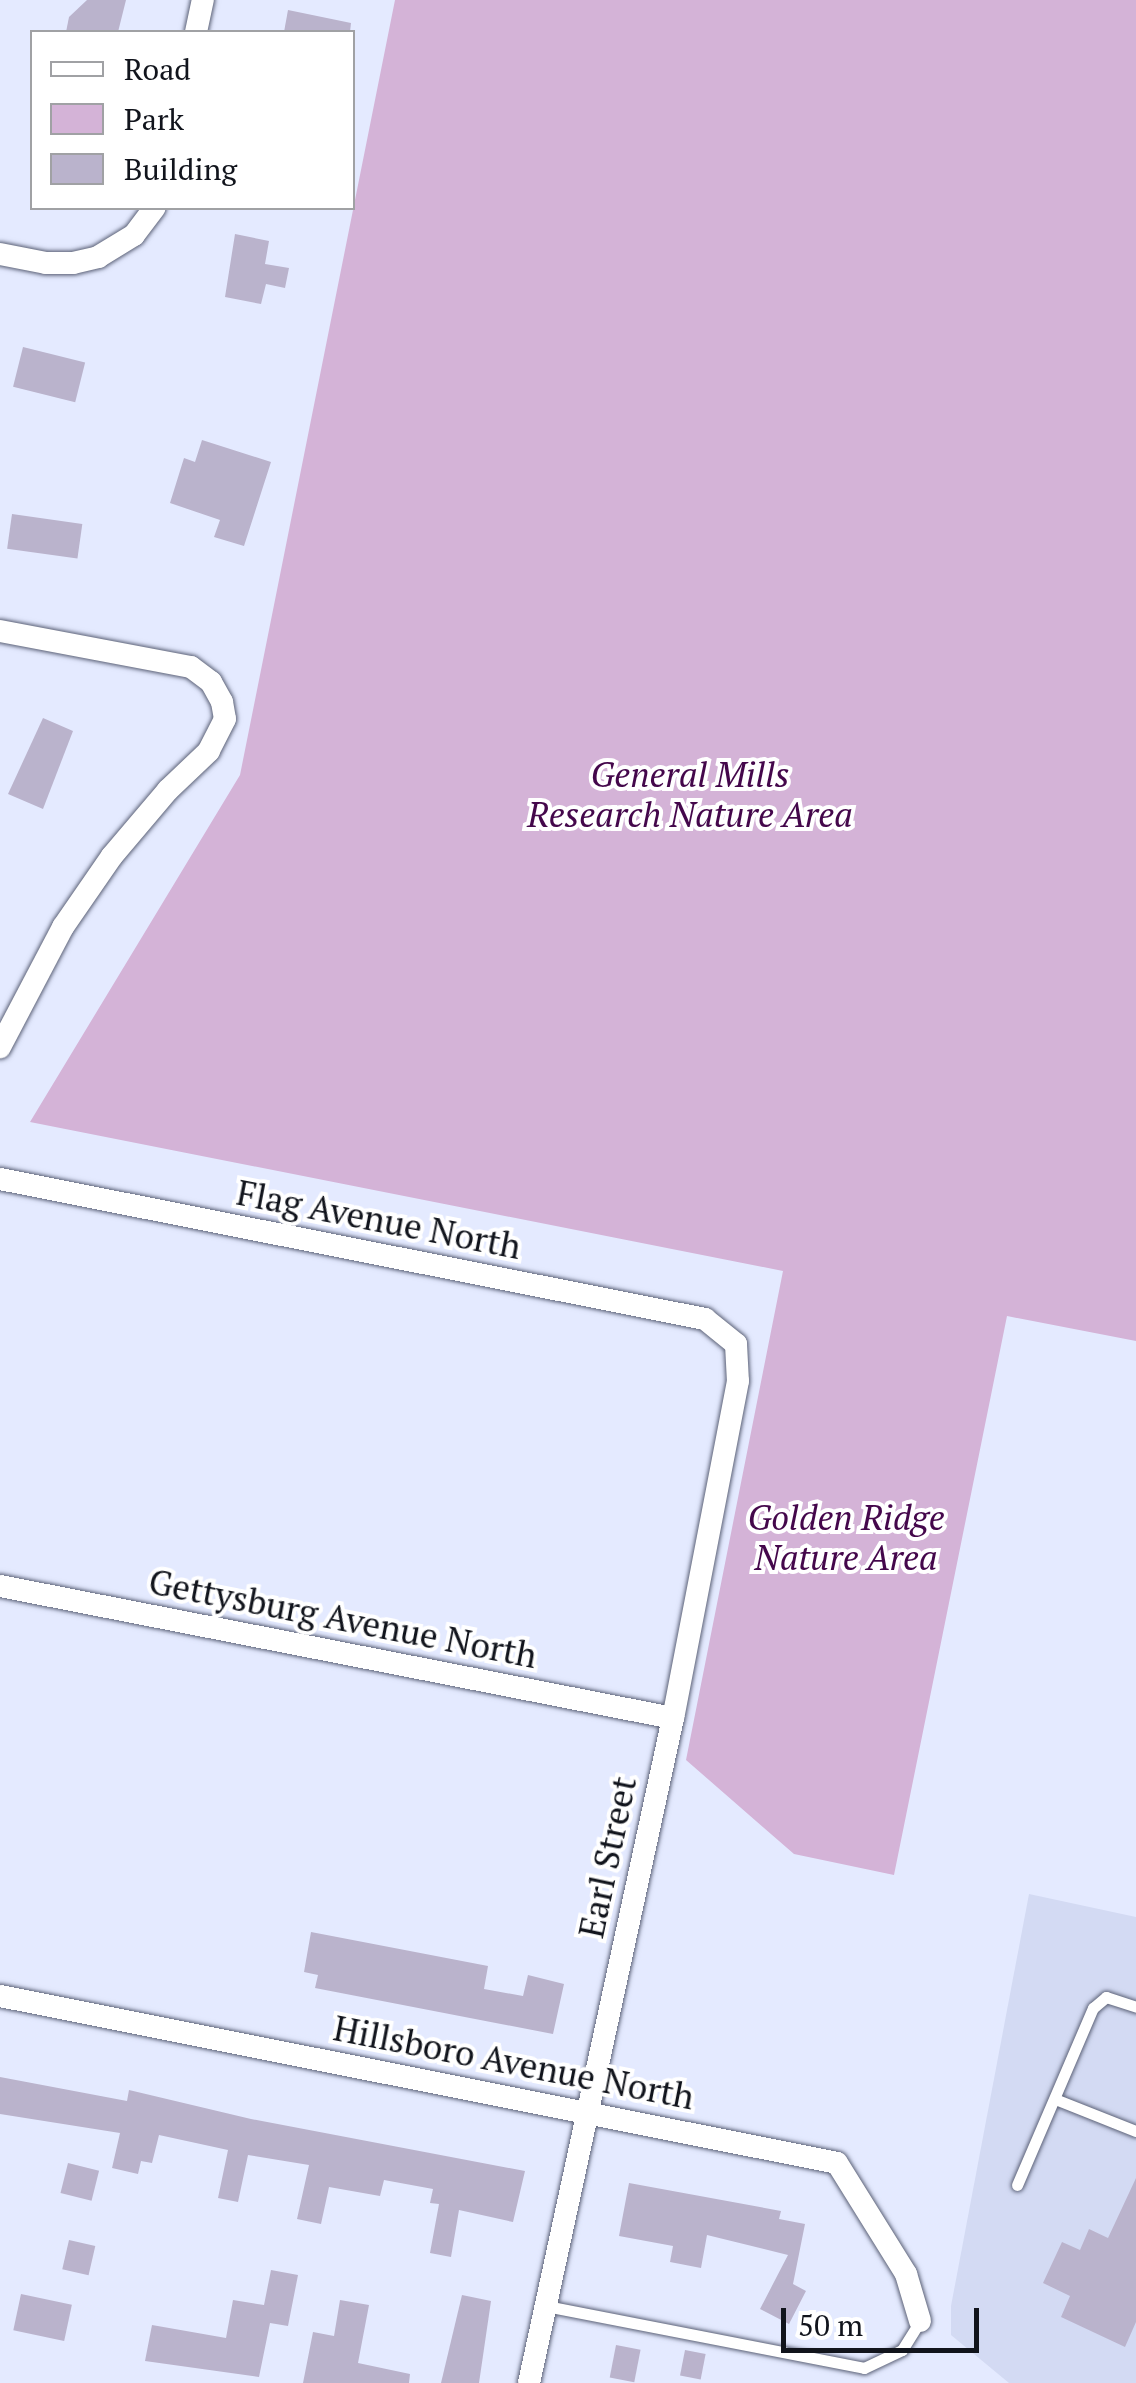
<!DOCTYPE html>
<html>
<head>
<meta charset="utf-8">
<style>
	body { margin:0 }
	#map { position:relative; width:1136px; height:2383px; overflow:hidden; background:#e4eaff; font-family:"PT Serif",serif }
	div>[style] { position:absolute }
	.built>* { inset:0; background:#d3daf3 }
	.green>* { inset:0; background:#d4b3d7 }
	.building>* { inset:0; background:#bab3cc; transform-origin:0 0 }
	.roads { filter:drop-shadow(0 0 2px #5c6278) drop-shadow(0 0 2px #5c6278) }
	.lane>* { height:11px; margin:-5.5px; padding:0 5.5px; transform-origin:5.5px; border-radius:5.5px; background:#fff }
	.street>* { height:22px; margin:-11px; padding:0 11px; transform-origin:11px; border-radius:11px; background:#fff }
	span { translate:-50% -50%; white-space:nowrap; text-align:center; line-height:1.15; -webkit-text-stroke:8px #fff; paint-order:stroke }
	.park-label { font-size:35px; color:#44074b; font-style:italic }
	.street-label { font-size:35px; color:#11141c }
	.legend { position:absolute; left:30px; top:30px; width:325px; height:180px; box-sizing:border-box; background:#fff; border:2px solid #a0a1a4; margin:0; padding:12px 18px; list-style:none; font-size:30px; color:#11141c }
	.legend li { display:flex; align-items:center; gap:20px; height:50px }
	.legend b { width:50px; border:2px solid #a0a1a4 }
	.scale { position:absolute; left:781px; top:2308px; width:198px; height:45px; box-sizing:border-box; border:5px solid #11141c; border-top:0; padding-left:12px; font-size:30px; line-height:35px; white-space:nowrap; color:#11141c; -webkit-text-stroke:8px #fff; paint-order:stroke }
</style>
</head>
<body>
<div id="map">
	<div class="built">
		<i style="clip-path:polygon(1029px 1894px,1136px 1917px,1136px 2383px,1009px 2383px,951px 2335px,951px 2306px)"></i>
	</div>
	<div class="green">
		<i style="clip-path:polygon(395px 0,1136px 0,1136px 1341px,1007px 1316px,894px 1875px,794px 1854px,686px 1760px,783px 1271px,30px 1122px,240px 775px)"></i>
	</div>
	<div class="building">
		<i style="clip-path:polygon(87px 0,126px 0,118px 32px,66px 32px,69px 17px)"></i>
		<i style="clip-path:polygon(288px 10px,351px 23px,350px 32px,284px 32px)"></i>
		<i style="clip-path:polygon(235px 234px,269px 241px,265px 264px,289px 268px,285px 288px,266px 284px,261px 304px,225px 297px)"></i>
		<i style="left:23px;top:347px;width:64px;height:41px;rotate:14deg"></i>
		<i style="clip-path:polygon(202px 440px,271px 462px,244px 546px,214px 537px,220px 520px,170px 503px,184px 458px,195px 462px)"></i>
		<i style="left:12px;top:514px;width:71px;height:35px;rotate:8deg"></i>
		<i style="clip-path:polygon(43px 718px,73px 731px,43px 809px,8px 794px)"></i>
		<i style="clip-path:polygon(311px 1932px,488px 1966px,484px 1989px,523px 1996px,528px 1975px,564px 1984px,553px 2034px,315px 1988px,318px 1975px,304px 1972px)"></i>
		<i style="clip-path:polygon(0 2077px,127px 2101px,129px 2090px,251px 2119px,525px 2171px,513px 2222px,459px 2210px,451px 2257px,430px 2253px,439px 2204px,430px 2203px,433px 2189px,384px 2180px,380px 2196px,329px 2187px,321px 2224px,297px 2219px,309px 2165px,248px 2155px,238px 2202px,218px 2198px,228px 2150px,159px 2135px,152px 2163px,141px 2161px,138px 2174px,112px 2168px,120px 2133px,0 2114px)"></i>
		<i style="left:68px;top:2163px;width:32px;height:31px;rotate:14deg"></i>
		<i style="clip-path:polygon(1136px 2178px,1136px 2322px,1125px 2347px,1061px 2317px,1070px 2296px,1043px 2283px,1062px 2242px,1080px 2250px,1089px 2229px,1108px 2238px)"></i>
		<i style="clip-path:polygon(629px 2183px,781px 2211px,779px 2219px,805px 2224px,793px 2284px,806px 2291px,789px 2324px,760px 2309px,788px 2255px,707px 2235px,701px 2268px,670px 2262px,673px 2246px,619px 2236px)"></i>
		<i style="left:69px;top:2240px;width:27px;height:30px;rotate:13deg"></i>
		<i style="clip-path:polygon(271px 2270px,298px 2275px,288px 2326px,270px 2323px,259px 2377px,145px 2361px,152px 2325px,226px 2338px,233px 2300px,264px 2305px)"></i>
		<i style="left:21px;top:2294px;width:52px;height:37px;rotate:12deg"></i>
		<i style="clip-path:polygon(462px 2295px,491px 2301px,479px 2383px,441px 2383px)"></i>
		<i style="clip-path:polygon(340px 2300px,369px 2305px,358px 2363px,410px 2374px,409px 2383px,303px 2383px,313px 2332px,334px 2336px)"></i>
		<i style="left:616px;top:2345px;width:25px;height:33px;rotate:11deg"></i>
		<i style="left:685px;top:2350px;width:21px;height:26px;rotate:11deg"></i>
	</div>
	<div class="roads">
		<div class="lane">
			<i style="left:1055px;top:2099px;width:87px;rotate:21.6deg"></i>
			<i style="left:1017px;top:2185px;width:193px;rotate:-66.8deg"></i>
			<i style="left:1093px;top:2008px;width:17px;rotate:-40deg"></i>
			<i style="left:1106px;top:1997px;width:32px;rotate:18deg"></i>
			<i style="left:546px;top:2306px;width:324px;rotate:11deg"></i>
			<i style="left:864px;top:2368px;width:42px;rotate:-25.3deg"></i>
			<i style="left:902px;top:2350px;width:34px;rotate:-58deg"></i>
		</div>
		<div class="street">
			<i style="left:196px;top:32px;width:33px;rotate:-78deg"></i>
			<i style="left:0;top:254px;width:47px;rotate:11.1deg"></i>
			<i style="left:46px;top:263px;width:27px"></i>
			<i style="left:73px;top:263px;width:26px;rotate:-13deg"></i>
			<i style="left:98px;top:257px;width:42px;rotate:-31.4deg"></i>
			<i style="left:134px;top:235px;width:34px;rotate:-53deg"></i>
			<i style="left:0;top:631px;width:194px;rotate:10.7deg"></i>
			<i style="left:191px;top:667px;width:25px;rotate:37deg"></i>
			<i style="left:211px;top:682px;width:23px;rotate:61deg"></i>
			<i style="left:222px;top:702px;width:17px;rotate:80deg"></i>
			<i style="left:225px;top:719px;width:36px;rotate:117deg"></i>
			<i style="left:209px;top:751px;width:57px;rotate:136.4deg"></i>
			<i style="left:168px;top:790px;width:87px;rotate:130.3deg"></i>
			<i style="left:112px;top:856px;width:86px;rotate:124.6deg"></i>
			<i style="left:63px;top:927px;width:136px;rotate:117.7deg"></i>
			<i style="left:0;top:1179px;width:719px;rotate:11.23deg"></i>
			<i style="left:705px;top:1319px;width:40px;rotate:39deg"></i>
			<i style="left:736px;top:1344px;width:37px;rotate:87deg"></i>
			<i style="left:738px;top:1381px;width:343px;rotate:100.9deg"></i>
			<i style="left:673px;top:1718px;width:680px;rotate:102.22deg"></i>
			<i style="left:0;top:1586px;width:686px;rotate:11.1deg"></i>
			<i style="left:0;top:1996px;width:853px;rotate:11.28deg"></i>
			<i style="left:837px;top:2163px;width:131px;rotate:58.1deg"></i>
			<i style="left:906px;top:2274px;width:49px;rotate:73.4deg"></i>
		</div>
	</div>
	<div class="park-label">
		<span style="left:690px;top:794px">General Mills<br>Research Nature Area</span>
		<span style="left:846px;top:1537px">Golden Ridge<br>Nature Area</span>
	</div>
	<div class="street-label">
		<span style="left:379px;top:1219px;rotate:11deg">Flag Avenue North</span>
		<span style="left:343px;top:1618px;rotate:11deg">Gettysburg Avenue North</span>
		<span style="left:607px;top:1857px;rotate:-78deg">Earl Street</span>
		<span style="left:514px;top:2062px;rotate:11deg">Hillsboro Avenue North</span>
	</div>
	<ul class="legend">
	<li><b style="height:12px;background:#fff"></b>Road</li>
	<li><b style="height:28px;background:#d4b3d7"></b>Park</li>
	<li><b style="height:28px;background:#bab3cc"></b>Building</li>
	</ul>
	<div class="scale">50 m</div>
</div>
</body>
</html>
